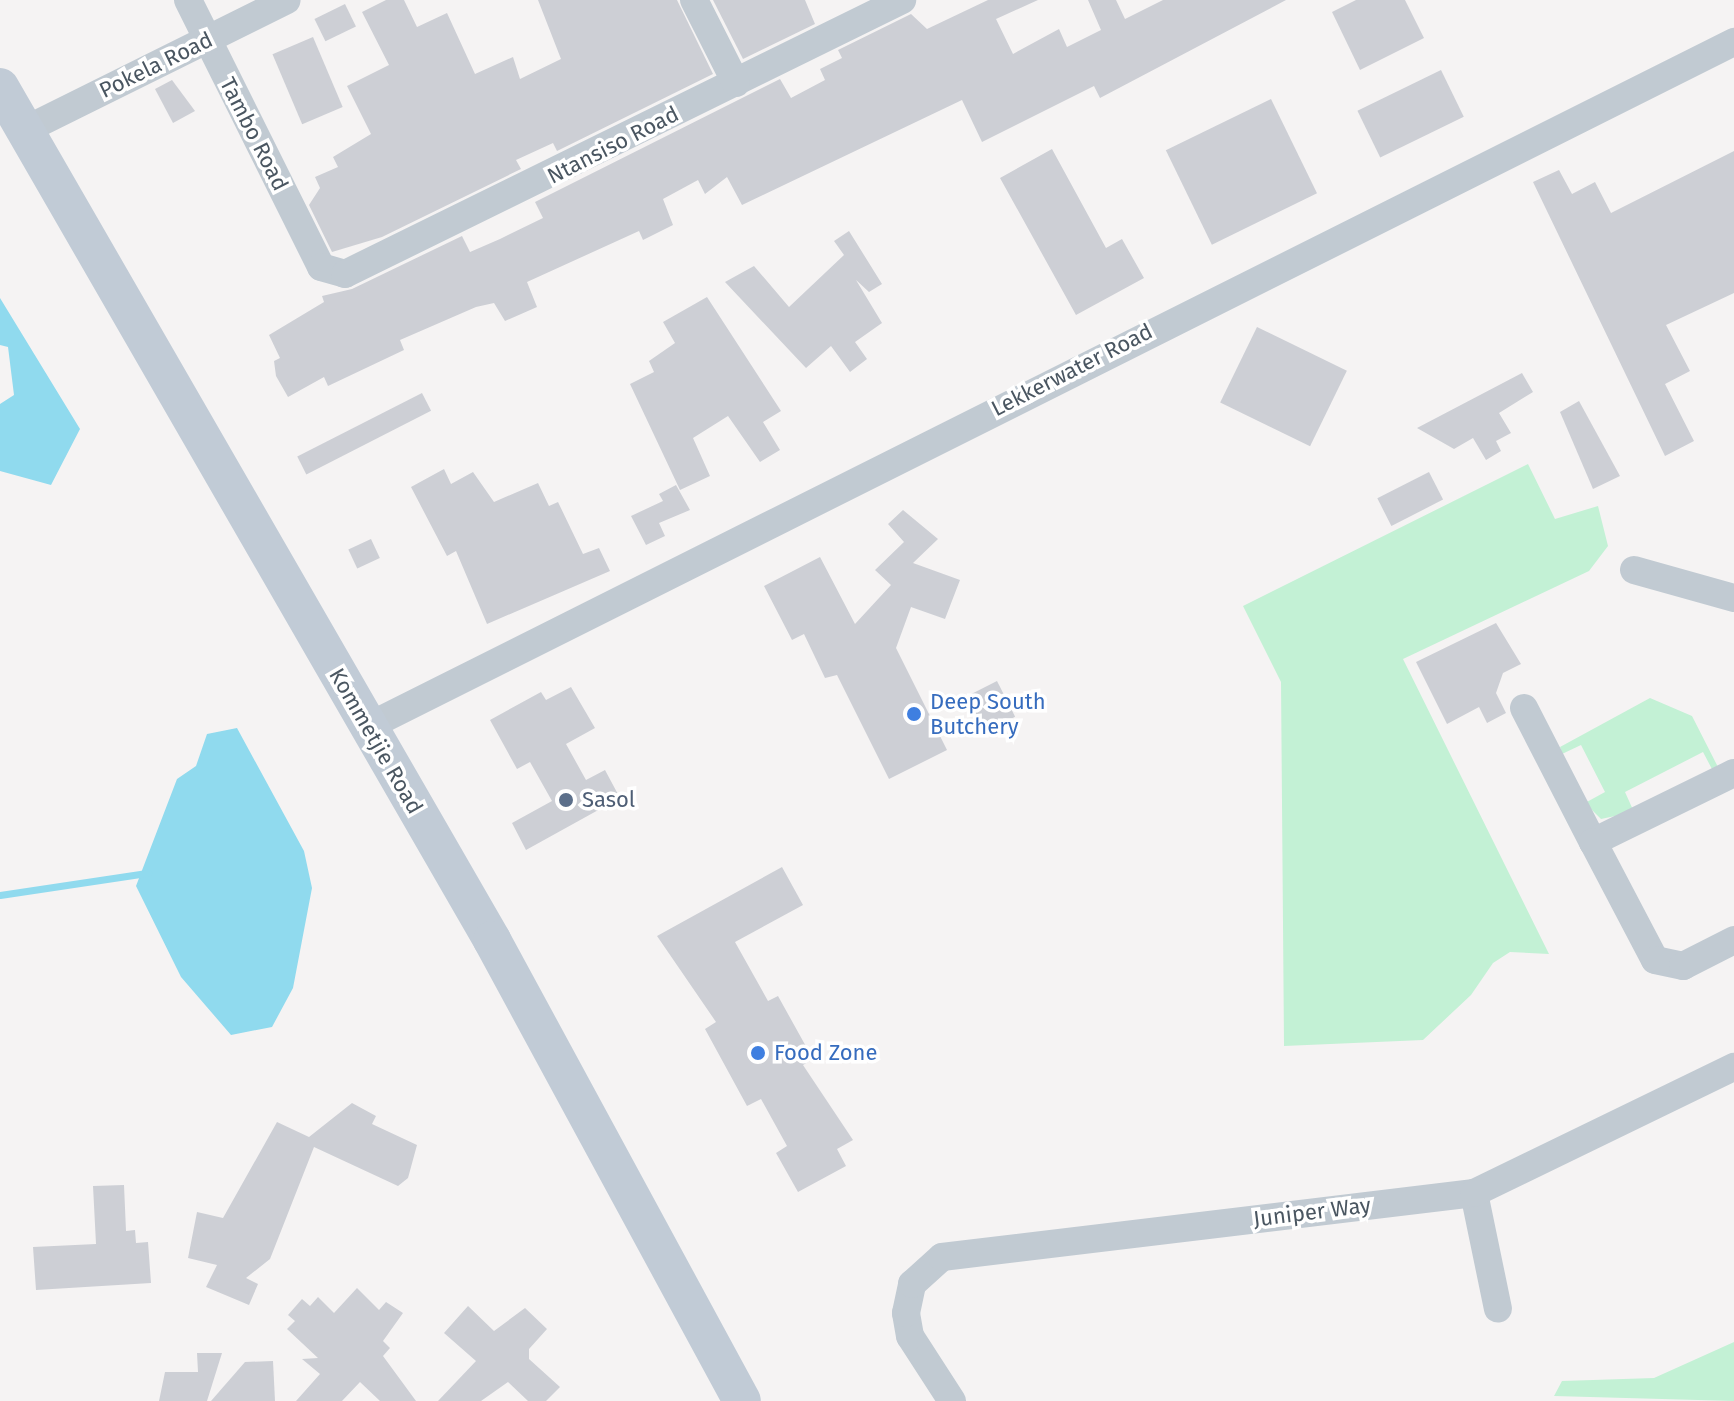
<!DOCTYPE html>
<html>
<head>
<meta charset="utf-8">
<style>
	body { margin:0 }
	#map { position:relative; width:1734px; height:1401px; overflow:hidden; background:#f5f3f3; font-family:"Fira Sans",sans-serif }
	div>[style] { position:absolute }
	.green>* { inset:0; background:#c3f1d5 }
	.water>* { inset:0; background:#90daee }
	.stream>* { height:7px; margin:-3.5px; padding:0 3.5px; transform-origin:3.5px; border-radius:3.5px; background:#90daee }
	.building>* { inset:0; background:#cdcfd5; transform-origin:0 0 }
	.street>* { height:28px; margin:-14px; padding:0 14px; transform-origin:14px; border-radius:14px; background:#c1cad2 }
	.secondary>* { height:38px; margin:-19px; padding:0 19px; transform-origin:19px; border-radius:19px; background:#c1cbd6 }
	.dots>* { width:22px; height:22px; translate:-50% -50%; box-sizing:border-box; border:4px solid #fff; border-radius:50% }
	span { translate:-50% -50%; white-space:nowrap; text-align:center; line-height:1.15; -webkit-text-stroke:7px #fff; paint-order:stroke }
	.street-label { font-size:22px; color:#4a5661 }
	.shop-label { font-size:22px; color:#366cbe }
	.left { translate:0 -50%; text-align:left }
	.service-label { font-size:22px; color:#4e5e75 }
</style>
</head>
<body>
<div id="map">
	<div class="green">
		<i style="clip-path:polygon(1528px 464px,1555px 519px,1598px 506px,1608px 546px,1589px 571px,1403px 659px,1549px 954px,1510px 952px,1493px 963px,1471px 995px,1423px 1040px,1284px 1046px,1281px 682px,1243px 606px)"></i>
		<i style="clip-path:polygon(1650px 698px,1692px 716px,1719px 769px,1713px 771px,1703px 752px,1625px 792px,1634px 812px,1601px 819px,1585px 803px,1605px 792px,1581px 745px,1562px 754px,1560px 747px)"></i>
		<i style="clip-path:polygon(1734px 1342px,1734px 1401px,1554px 1396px,1562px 1381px,1654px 1378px)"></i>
	</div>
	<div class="water">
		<i style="clip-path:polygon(0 298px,80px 429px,51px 485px,0 471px,0 404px,14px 395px,8px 347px,0 345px)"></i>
		<i style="clip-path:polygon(237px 728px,304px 851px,312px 888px,293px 988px,272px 1027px,231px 1035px,181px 977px,136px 886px,177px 779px,196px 766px,207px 734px)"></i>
	</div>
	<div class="stream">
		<i style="left:0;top:895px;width:150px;rotate:-8.5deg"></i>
	</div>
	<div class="building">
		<i style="clip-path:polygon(386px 0,404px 0,417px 27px,447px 13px,475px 74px,513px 57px,520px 79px,561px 59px,538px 0,677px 0,713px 74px,557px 151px,553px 143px,516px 160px,521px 169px,382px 237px,332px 252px,309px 205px,320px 188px,315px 177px,338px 167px,333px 157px,371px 134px,347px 86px,389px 65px,362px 12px)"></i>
		<i style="clip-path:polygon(713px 0,805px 0,815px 24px,743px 59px)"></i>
		<i style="clip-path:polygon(988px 0,1038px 0,996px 19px,1013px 54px,1059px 29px,1067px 47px,1101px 30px,1088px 0,1116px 0,1125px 19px,1163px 0,1286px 0,1100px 98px,1094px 86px,982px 142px,962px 100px,742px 205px,727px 177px,705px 194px,698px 180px,663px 199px,673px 225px,643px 240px,639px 231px,527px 282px,537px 307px,505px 321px,494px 303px,476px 307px,400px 340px,404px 350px,328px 386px,324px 377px,288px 397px,276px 376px,274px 361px,280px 358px,269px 335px,324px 302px,322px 296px,352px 289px,462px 236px,470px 252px,500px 239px,543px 218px,535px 202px,780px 79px,791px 98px,825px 80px,820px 69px,842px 58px,838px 50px,911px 14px,927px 29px)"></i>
		<i style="clip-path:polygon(1356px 0,1405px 0,1424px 38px,1360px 70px,1332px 12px)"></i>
		<i style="left:345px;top:4px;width:25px;height:34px;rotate:64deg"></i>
		<i style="left:313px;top:37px;width:76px;height:44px;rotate:67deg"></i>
		<i style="left:1441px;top:70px;width:52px;height:93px;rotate:64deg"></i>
		<i style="clip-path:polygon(172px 80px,195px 111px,173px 123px,155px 89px)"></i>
		<i style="left:1271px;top:99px;width:105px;height:117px;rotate:64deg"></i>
		<i style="clip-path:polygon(1052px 149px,1106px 248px,1122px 239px,1144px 278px,1076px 315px,1000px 178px)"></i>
		<i style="clip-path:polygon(1734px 151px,1734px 293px,1666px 325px,1690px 371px,1665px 384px,1694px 441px,1665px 456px,1533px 182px,1559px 170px,1572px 194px,1595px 182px,1611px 213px)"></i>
		<i style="clip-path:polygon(849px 231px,882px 284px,869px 292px,856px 280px,882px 323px,855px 342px,867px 359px,850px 372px,831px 346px,806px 368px,725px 282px,754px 266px,789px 307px,844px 255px,834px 241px)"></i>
		<i style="clip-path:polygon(707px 297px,781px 411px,763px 422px,780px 450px,760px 462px,728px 416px,693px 438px,710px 476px,680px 490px,630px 384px,654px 372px,649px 361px,675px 343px,663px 322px)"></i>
		<i style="left:1257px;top:327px;width:100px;height:84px;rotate:26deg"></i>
		<i style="clip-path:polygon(1522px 373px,1533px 392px,1499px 413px,1511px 433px,1496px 441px,1501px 451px,1486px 460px,1473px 438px,1454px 449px,1417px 428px)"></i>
		<i style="left:422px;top:393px;width:20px;height:140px;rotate:63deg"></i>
		<i style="clip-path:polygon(1579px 401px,1620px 476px,1593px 489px,1560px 412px)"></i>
		<i style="clip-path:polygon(444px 469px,451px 484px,473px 472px,494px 502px,538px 483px,549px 506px,558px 502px,583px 554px,599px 548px,610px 571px,487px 624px,456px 551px,447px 556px,411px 487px)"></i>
		<i style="left:1429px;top:472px;width:31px;height:58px;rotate:63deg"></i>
		<i style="clip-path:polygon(676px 485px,690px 510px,659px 523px,665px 536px,646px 545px,631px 516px,663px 501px,659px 494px)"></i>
		<i style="clip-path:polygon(903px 510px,938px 539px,913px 563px,960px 580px,945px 619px,911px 607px,896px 648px,947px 750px,889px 779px,837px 675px,825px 678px,804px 634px,792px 640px,764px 586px,820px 557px,855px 624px,891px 585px,875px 570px,904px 542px,888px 524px)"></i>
		<i style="left:371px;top:539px;width:21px;height:25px;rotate:65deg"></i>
		<i style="clip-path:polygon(1496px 623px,1521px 664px,1503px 673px,1496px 693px,1506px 713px,1487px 723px,1479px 707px,1447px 724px,1416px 662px)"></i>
		<i style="left:997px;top:681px;width:40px;height:36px;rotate:63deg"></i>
		<i style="clip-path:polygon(571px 687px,595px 728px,566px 744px,586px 780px,605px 770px,620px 798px,526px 850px,512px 823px,552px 801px,530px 762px,517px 769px,490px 720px,541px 692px,546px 700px)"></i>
		<i style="clip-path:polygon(782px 867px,803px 905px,735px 942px,768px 1001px,778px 996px,813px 1059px,803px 1065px,853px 1140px,837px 1149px,846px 1166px,798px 1192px,776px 1153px,787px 1146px,761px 1099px,747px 1106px,705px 1029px,716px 1022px,657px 936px)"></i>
		<i style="clip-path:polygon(352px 1103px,376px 1116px,372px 1124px,417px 1145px,408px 1178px,398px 1186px,314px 1147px,270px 1259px,246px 1278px,258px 1284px,249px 1305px,206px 1287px,217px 1265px,188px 1258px,197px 1212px,223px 1218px,277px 1122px,309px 1137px)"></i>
		<i style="clip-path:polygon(124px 1185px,126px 1231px,135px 1230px,136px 1243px,148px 1242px,151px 1283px,36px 1290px,33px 1247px,96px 1244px,93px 1186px)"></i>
		<i style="clip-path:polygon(357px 1288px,379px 1310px,386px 1302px,403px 1313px,383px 1341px,390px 1348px,383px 1356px,416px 1401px,380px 1401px,360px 1382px,342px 1401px,296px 1401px,320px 1374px,302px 1359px,318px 1358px,287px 1329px,295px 1321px,288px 1315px,302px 1299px,310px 1306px,318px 1297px,334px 1313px)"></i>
		<i style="clip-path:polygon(468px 1306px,494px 1331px,525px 1308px,547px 1329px,529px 1349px,529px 1359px,560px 1387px,546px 1401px,528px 1401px,508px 1382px,481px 1401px,438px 1401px,476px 1361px,444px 1333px)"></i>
		<i style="clip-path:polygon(197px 1353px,222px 1353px,207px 1401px,159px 1401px,165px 1372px,198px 1372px)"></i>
		<i style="clip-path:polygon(273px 1361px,275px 1401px,211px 1401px,245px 1362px)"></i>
	</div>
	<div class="street">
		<i style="left:188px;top:0;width:298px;rotate:63.5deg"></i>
		<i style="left:321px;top:267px;width:25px;rotate:16deg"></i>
		<i style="left:345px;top:274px;width:621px;rotate:-26.19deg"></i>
		<i style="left:694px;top:0;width:93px;rotate:63.2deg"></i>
		<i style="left:25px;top:130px;width:292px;rotate:-26.4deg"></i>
		<i style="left:1634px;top:570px;width:104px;rotate:15.6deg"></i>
		<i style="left:1524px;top:708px;width:151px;rotate:62.8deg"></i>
		<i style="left:1593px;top:842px;width:157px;rotate:-26.1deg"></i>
		<i style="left:367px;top:727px;width:1529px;rotate:-26.62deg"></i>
		<i style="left:1593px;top:842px;width:133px;rotate:62.3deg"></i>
		<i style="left:1655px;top:960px;width:29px;rotate:12deg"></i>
		<i style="left:1683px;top:966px;width:57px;rotate:-27deg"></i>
		<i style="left:1474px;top:1193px;width:118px;rotate:78.3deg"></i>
		<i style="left:952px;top:1401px;width:77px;rotate:-122.9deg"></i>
		<i style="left:910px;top:1336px;width:23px;rotate:-100deg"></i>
		<i style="left:906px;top:1313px;width:30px;rotate:-78deg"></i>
		<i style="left:912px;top:1284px;width:40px;rotate:-42deg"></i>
		<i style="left:942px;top:1257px;width:536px;rotate:-6.86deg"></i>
		<i style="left:1474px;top:1193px;width:289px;rotate:-25.9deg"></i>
	</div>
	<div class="secondary">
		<i style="left:0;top:87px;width:985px;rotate:60.02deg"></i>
		<i style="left:492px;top:940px;width:524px;rotate:61.53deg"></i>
	</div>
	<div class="dots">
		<i style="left:914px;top:714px;background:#3f7fe0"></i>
		<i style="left:566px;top:800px;background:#5c6f8a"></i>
		<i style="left:758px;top:1053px;background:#3f7fe0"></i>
	</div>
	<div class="street-label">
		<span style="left:156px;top:65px;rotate:-26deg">Pokela Road</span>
		<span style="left:254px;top:134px;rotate:63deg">Tambo Road</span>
		<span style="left:613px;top:145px;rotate:-27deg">Ntansiso Road</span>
		<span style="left:1072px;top:370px;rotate:-27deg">Lekkerwater Road</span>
		<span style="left:376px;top:741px;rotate:60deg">Kommetjie Road</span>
		<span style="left:1312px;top:1212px;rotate:-7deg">Juniper Way</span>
	</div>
	<div class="shop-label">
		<span class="left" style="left:930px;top:714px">Deep South<br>Butchery</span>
		<span class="left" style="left:774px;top:1053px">Food Zone</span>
	</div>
	<div class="service-label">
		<span class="left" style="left:582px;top:800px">Sasol</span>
	</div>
</div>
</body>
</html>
